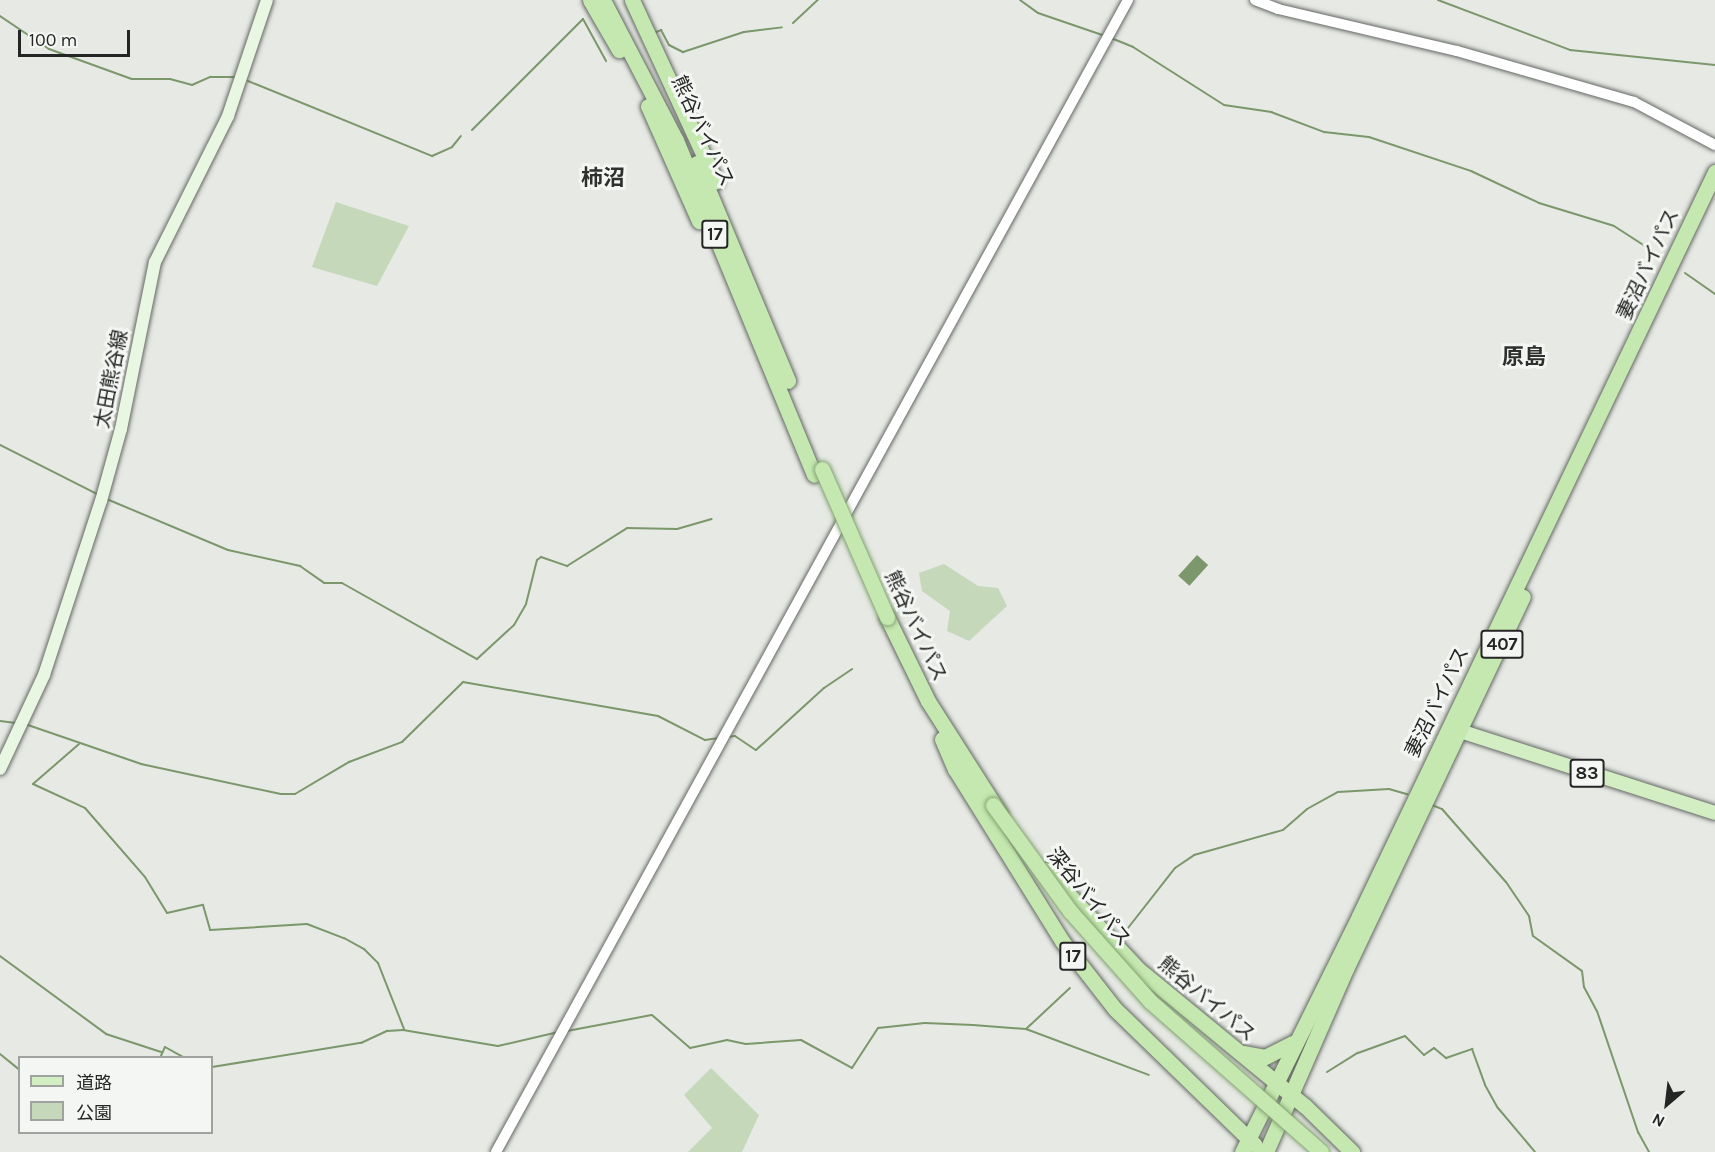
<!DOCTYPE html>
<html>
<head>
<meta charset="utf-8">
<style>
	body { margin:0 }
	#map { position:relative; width:1715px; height:1152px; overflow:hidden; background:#e6e9e4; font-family:Karla,"Noto Sans JP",sans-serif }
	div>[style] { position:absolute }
	.green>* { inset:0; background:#c5d8ba }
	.water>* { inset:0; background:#7b976b; transform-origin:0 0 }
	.stream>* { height:2px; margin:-1px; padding:0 1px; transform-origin:1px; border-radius:1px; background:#7b976b }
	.roads { filter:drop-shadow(0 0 2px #656864) drop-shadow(0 0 2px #656864) }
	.tertiary>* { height:10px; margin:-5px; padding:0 5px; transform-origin:5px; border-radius:5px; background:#fff }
	.secondary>* { height:12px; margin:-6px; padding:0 6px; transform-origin:6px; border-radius:6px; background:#e9f6e1 }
	.primary>* { height:14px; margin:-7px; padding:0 7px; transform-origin:7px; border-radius:7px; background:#d3eec3 }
	.trunk>* { height:15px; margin:-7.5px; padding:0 7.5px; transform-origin:7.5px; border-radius:7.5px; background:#c4e8af }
	.bridges { filter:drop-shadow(0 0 2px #82a071) drop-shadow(0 0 2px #82a071) }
	.trunk-bridge>* { height:15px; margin:-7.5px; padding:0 7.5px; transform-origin:7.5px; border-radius:7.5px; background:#c4e8af }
	span { translate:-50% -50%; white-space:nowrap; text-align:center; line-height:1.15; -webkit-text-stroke:6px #f3f6f2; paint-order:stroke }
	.shield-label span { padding:2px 4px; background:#f3f6f2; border:2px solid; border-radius:4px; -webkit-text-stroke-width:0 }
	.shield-label { font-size:18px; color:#242524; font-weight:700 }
	.street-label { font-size:20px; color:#242524 }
	.quarter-label { font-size:22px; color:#2e302d; font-weight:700 }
	.legend { position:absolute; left:18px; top:1056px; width:195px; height:78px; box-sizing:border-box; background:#f3f6f2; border:2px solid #a0a2a0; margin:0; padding:8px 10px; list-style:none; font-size:18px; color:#242524 }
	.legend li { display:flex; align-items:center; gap:12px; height:30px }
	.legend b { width:30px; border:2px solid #a0a2a0 }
	.north { position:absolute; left:1637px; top:1074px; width:60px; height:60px; -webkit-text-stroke:4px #f3f6f2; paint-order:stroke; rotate:208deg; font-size:16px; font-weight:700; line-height:24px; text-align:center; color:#242524 }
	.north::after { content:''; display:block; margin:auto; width:21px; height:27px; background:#242524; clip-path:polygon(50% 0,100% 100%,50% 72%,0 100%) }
	.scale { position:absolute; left:18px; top:30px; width:112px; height:27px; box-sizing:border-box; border:3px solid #242524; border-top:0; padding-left:8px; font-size:18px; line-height:21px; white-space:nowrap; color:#242524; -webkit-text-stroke:4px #f3f6f2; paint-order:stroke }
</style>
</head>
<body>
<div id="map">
	<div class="green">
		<i style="clip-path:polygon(336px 202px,409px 226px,377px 286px,312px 267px)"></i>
		<i style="clip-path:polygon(944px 564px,978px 586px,998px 588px,1007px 606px,969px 641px,947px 631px,950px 611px,922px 591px,919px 573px)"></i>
		<i style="clip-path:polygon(711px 1068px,759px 1115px,742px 1152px,688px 1152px,712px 1128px,684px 1095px)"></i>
	</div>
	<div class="water">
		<i style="left:1197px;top:555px;width:15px;height:28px;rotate:42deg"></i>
	</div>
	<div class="stream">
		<i style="left:1020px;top:0;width:22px;rotate:36deg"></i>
		<i style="left:1038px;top:13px;width:71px;rotate:18.9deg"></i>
		<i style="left:1438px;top:0;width:141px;rotate:20.7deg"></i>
		<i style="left:1570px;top:50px;width:146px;rotate:5.9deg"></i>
		<i style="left:0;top:16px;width:59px;rotate:34deg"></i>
		<i style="left:49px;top:49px;width:88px;rotate:19.9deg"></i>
		<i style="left:132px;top:79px;width:38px"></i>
		<i style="left:170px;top:79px;width:23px;rotate:15deg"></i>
		<i style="left:192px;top:85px;width:20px;rotate:-24deg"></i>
		<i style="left:210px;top:77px;width:26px"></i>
		<i style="left:793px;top:23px;width:34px;rotate:-43deg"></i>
		<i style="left:654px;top:33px;width:8px;rotate:-23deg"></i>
		<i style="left:661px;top:30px;width:17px;rotate:62deg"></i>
		<i style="left:669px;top:45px;width:16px;rotate:27deg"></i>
		<i style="left:683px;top:52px;width:64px;rotate:-18.2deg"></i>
		<i style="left:744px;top:32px;width:38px;rotate:-7deg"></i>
		<i style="left:1111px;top:38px;width:24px;rotate:22deg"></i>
		<i style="left:1133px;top:47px;width:108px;rotate:32.5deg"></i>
		<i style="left:1224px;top:105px;width:48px;rotate:8.5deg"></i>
		<i style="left:1271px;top:112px;width:57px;rotate:20.7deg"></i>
		<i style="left:1324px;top:132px;width:45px;rotate:6.3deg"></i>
		<i style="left:1369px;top:137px;width:108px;rotate:18.4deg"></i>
		<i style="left:1471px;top:171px;width:75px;rotate:25.2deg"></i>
		<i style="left:1539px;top:203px;width:78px;rotate:17deg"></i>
		<i style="left:1614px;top:226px;width:57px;rotate:32.9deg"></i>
		<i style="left:248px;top:81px;width:199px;rotate:22.2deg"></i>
		<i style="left:432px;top:156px;width:22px;rotate:-24deg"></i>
		<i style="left:452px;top:147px;width:14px;rotate:-51deg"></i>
		<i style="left:472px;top:130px;width:157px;rotate:-45deg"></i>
		<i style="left:583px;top:19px;width:48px;rotate:61.3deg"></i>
		<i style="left:1685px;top:273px;width:37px;rotate:35deg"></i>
		<i style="left:0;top:445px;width:109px;rotate:26.8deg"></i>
		<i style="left:109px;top:500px;width:129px;rotate:22.8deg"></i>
		<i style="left:228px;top:550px;width:74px;rotate:12.5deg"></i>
		<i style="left:300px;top:566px;width:29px;rotate:35deg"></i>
		<i style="left:324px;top:583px;width:18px"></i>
		<i style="left:342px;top:583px;width:155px;rotate:29.4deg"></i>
		<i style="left:477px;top:659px;width:50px;rotate:-42.6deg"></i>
		<i style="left:514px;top:625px;width:24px;rotate:-60deg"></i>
		<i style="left:526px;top:604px;width:45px;rotate:-76deg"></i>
		<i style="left:537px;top:560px;width:5px;rotate:-37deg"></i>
		<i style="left:541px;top:557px;width:28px;rotate:19deg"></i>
		<i style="left:567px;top:566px;width:71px;rotate:-32.3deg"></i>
		<i style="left:627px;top:528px;width:50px;rotate:1.1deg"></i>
		<i style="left:677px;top:529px;width:36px;rotate:-16deg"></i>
		<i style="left:0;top:721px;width:16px;rotate:7deg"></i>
		<i style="left:25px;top:724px;width:123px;rotate:19deg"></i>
		<i style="left:141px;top:764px;width:143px;rotate:12.1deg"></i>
		<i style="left:281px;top:794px;width:14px"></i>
		<i style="left:295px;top:794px;width:63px;rotate:-30.7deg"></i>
		<i style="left:349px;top:762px;width:57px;rotate:-20.7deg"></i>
		<i style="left:402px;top:742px;width:86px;rotate:-44.5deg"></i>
		<i style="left:463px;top:682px;width:198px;rotate:9.9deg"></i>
		<i style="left:658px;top:716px;width:53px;rotate:27.1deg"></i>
		<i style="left:705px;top:740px;width:14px;rotate:-8deg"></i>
		<i style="left:727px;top:737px;width:8px;rotate:-7deg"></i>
		<i style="left:735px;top:736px;width:25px;rotate:34deg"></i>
		<i style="left:756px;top:750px;width:92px;rotate:-42.4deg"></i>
		<i style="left:824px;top:688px;width:34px;rotate:-34deg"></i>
		<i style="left:79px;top:744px;width:61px;rotate:139deg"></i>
		<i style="left:33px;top:784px;width:57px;rotate:24.8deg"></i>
		<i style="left:85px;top:808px;width:91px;rotate:49deg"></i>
		<i style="left:145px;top:877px;width:42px;rotate:58.6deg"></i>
		<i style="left:167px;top:913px;width:37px;rotate:-13deg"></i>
		<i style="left:203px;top:905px;width:26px;rotate:74deg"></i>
		<i style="left:210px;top:930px;width:97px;rotate:-3.5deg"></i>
		<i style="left:307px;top:924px;width:40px;rotate:21deg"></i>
		<i style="left:344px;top:938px;width:23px;rotate:29deg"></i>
		<i style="left:364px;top:949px;width:20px;rotate:45deg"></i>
		<i style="left:378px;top:963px;width:71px;rotate:68.5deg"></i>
		<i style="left:1432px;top:805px;width:11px;rotate:22deg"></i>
		<i style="left:1442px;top:809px;width:97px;rotate:48.8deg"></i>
		<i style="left:1506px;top:882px;width:41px;rotate:55.9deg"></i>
		<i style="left:1529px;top:916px;width:20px;rotate:79deg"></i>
		<i style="left:1533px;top:936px;width:60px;rotate:35.5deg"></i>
		<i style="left:1582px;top:971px;width:16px;rotate:83deg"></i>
		<i style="left:1584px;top:987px;width:27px;rotate:62deg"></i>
		<i style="left:1597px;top:1011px;width:128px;rotate:71.3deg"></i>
		<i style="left:1638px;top:1132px;width:23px;rotate:61deg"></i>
		<i style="left:1128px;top:928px;width:76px;rotate:-51.9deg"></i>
		<i style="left:1175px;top:868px;width:23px;rotate:-34deg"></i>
		<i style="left:1194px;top:855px;width:92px;rotate:-15.7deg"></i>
		<i style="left:1283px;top:830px;width:32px;rotate:-41deg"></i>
		<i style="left:1307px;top:809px;width:35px;rotate:-29deg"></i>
		<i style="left:1338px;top:792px;width:51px;rotate:-3.4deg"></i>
		<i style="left:1389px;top:789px;width:19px;rotate:16deg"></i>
		<i style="left:0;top:956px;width:132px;rotate:36.3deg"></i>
		<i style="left:106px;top:1034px;width:58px;rotate:18.1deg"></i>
		<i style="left:1026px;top:1029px;width:60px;rotate:-43deg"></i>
		<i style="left:567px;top:1031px;width:86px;rotate:-10.7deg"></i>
		<i style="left:652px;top:1015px;width:50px;rotate:41deg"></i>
		<i style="left:690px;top:1048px;width:38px;rotate:-12deg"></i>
		<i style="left:727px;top:1040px;width:19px;rotate:12deg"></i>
		<i style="left:746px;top:1044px;width:55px;rotate:-4.2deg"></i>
		<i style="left:801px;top:1040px;width:58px;rotate:28.8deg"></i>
		<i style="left:852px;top:1068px;width:48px;rotate:-57deg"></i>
		<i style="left:878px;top:1028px;width:47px;rotate:-6.1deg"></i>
		<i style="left:925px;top:1023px;width:48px;rotate:2.4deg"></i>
		<i style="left:973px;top:1025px;width:53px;rotate:4.3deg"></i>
		<i style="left:1026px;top:1029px;width:131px;rotate:20.5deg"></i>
		<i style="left:0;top:1054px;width:26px;rotate:39deg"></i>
		<i style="left:160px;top:1058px;width:12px;rotate:-66deg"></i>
		<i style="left:165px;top:1047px;width:23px;rotate:29deg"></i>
		<i style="left:212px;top:1067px;width:151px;rotate:-9.2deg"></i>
		<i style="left:361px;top:1043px;width:29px;rotate:-25deg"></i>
		<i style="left:387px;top:1031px;width:16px;rotate:-4deg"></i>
		<i style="left:403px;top:1030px;width:96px;rotate:9.6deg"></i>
		<i style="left:498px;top:1046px;width:62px;rotate:-13.1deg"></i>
		<i style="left:1327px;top:1072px;width:36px;rotate:-32deg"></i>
		<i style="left:1358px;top:1053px;width:50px;rotate:-19.9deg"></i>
		<i style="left:1405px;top:1036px;width:27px;rotate:45deg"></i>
		<i style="left:1424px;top:1055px;width:12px;rotate:-35deg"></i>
		<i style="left:1434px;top:1048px;width:16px;rotate:40deg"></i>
		<i style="left:1446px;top:1058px;width:28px;rotate:-19deg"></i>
		<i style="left:1472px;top:1049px;width:38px;rotate:70deg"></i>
		<i style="left:1485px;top:1085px;width:26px;rotate:61deg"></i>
		<i style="left:1498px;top:1108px;width:57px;rotate:49.9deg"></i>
	</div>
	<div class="roads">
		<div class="tertiary">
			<i style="left:1255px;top:0;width:25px;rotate:21deg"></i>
			<i style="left:1278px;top:9px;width:184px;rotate:13.2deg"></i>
			<i style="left:1457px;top:51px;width:184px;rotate:16.1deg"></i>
			<i style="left:1634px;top:102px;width:92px;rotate:28deg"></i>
			<i style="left:496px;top:1152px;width:1314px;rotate:-61.25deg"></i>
		</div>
		<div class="secondary">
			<i style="left:0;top:769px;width:104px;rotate:-64.9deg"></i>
			<i style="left:44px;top:675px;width:183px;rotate:-71.9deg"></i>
			<i style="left:101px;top:501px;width:75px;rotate:-74.5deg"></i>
			<i style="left:121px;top:429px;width:170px;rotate:-78.5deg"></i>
			<i style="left:155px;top:262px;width:163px;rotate:-63.4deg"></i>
			<i style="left:228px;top:116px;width:122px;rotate:-71.4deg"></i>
		</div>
		<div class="primary">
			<i style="left:1460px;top:731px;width:268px;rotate:17.8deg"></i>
		</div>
		<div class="trunk">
			<i style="left:590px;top:0;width:58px;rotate:59.9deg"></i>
			<i style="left:603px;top:0;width:158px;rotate:62.5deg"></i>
			<i style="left:676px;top:140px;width:362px;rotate:67.6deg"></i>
			<i style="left:632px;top:0;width:200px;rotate:65.2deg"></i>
			<i style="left:648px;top:106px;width:126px;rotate:66.1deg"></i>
			<i style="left:697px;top:163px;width:236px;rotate:67.3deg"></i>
			<i style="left:887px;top:617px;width:93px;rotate:64deg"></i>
			<i style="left:928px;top:701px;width:134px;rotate:57.5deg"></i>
			<i style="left:942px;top:739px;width:33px;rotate:67deg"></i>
			<i style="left:955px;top:769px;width:203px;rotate:58.1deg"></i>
			<i style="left:1062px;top:941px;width:86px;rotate:52.1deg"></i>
			<i style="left:1115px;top:1009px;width:195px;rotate:44.2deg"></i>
			<i style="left:1046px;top:870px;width:135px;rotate:47.1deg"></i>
			<i style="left:1138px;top:969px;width:216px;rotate:39.4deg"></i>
			<i style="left:1305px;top:1106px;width:66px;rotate:44.4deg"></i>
			<i style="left:1243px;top:1053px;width:22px;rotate:10deg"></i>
			<i style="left:1265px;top:1057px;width:31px;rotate:-27deg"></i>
			<i style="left:1242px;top:1152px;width:263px;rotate:-63.6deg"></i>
			<i style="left:1359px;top:916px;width:825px;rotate:-64.43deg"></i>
			<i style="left:1266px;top:1152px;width:200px;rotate:-66.4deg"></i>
			<i style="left:1346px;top:969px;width:412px;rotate:-64.6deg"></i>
		</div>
	</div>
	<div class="bridges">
		<div class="trunk-bridge">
			<i style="left:822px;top:469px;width:162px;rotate:66.3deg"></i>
			<i style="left:993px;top:805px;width:131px;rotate:54deg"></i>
			<i style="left:1070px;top:911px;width:120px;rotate:48.4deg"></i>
			<i style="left:1150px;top:1001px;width:228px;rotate:41.4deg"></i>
		</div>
	</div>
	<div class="shield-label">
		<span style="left:715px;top:234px">17</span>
		<span style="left:1502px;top:644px">407</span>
		<span style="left:1587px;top:773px">83</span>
		<span style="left:1073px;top:956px">17</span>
	</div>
	<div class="street-label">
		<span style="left:703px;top:131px;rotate:65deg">熊谷バイパス</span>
		<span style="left:1648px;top:264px;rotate:-65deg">妻沼バイパス</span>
		<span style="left:111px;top:379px;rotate:-79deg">太田熊谷線</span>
		<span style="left:916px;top:626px;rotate:65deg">熊谷バイパス</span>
		<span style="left:1437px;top:702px;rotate:-64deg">妻沼バイパス</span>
		<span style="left:1089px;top:897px;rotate:51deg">深谷バイパス</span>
		<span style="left:1207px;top:999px;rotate:40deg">熊谷バイパス</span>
	</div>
	<div class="quarter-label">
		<span style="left:603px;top:179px">柿沼</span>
		<span style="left:1524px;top:358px">原島</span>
	</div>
	<ul class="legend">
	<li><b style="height:8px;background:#d3eec3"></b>道路</li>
	<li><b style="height:16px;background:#c5d8ba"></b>公園</li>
	</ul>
	<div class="north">N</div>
	<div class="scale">100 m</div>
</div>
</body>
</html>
